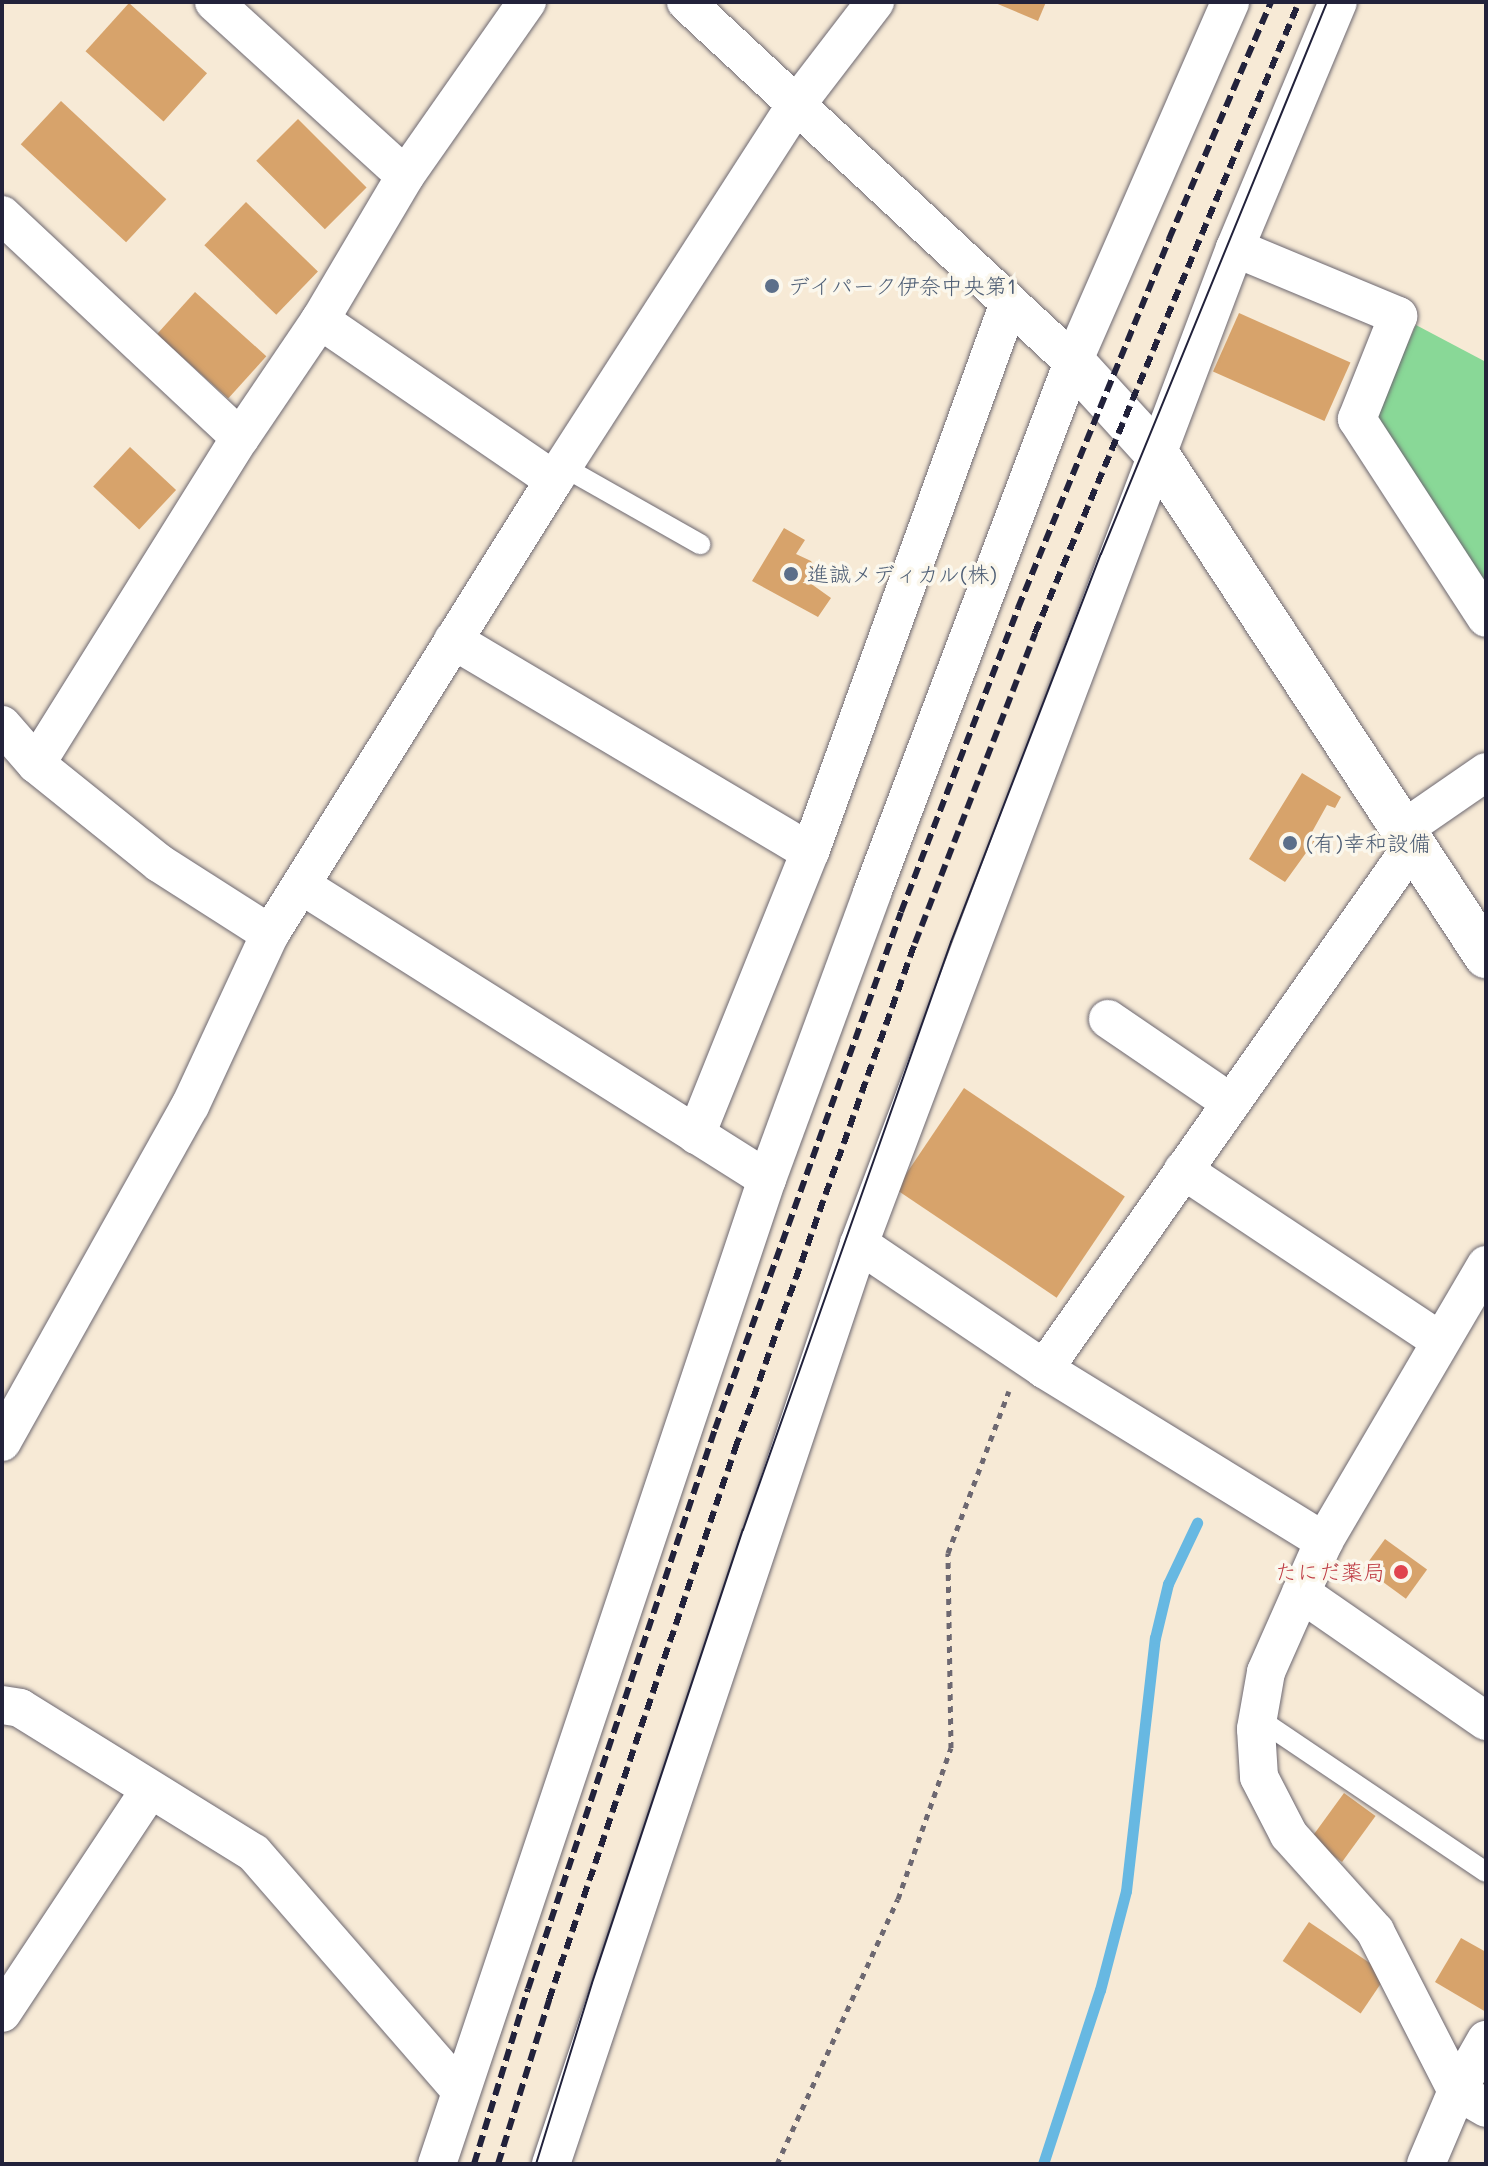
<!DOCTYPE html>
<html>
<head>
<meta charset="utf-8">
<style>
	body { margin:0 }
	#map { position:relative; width:1488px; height:2166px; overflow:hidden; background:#f7ead6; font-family:Mali,"Klee One",sans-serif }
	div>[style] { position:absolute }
	.green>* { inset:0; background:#89d897 }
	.stream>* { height:11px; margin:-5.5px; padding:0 5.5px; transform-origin:5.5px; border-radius:5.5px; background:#67b8e2 }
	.building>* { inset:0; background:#d7a36b; transform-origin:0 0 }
	.path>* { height:5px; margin-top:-2.5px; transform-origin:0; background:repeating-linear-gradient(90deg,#6d6871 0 6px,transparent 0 12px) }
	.roads { filter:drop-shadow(0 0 2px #6d6871) drop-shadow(0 0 2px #6d6871) }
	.service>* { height:20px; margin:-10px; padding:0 10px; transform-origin:10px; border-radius:10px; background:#fff }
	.minor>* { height:38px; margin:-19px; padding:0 19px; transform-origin:19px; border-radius:19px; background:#fff }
	.tertiary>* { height:44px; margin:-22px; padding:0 22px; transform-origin:22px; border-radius:22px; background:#fff }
	.tram>* { height:2px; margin:-1px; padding:0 1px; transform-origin:1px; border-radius:1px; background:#22223b }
	.rail>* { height:6px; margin-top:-3px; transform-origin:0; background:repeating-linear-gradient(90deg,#22223b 0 12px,transparent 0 18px) }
	.dots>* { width:22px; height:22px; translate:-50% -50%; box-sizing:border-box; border:4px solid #fbf7ec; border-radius:50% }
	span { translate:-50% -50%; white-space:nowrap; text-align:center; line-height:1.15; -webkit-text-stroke:7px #fbf7ec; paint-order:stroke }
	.service-label { font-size:22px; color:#4e5e75 }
	.left { translate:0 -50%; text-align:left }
	.health-label { font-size:22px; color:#be3a42 }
	.right { translate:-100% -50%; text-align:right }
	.frame { position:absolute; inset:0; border:4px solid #22223b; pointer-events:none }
</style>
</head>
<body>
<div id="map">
	<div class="green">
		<i style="clip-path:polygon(1416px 325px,1486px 362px,1486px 592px,1372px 423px)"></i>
	</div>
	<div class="stream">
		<i style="left:1043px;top:2164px;width:183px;rotate:-71.9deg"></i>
		<i style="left:1100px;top:1990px;width:102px;rotate:-75.3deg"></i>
		<i style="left:1126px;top:1891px;width:255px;rotate:-83.5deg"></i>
		<i style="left:1155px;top:1638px;width:56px;rotate:-76.5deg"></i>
		<i style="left:1168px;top:1584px;width:68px;rotate:-64.6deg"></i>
	</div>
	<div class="building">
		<i style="clip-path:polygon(993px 2px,1046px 2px,1038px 21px)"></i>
		<i style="left:129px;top:3px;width:105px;height:65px;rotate:42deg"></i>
		<i style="left:61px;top:101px;width:144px;height:59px;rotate:43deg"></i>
		<i style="left:298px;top:119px;width:97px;height:59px;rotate:45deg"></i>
		<i style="left:246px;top:202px;width:100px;height:60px;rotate:44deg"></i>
		<i style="left:195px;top:292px;width:96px;height:57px;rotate:42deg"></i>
		<i style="left:1239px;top:313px;width:122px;height:64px;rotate:24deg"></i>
		<i style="left:130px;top:447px;width:63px;height:54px;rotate:43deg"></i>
		<i style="clip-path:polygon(784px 528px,805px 540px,796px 554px,811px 561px,817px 570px,810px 583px,831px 598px,818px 617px,752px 581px)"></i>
		<i style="clip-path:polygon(1302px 773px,1341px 797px,1335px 808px,1327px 805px,1312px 832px,1316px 839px,1285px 882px,1249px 859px)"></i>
		<i style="left:964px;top:1088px;width:194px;height:122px;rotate:34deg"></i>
		<i style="left:1385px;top:1539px;width:52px;height:36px;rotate:36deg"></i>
		<i style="left:1344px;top:1793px;width:39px;height:57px;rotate:36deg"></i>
		<i style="left:1309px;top:1922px;width:94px;height:47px;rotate:34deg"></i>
		<i style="clip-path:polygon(1461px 1938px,1486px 1952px,1486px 2012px,1435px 1982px)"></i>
	</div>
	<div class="path">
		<i style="left:777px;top:2164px;width:291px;rotate:-65.5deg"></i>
		<i style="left:898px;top:1899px;width:160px;rotate:-70.7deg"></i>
		<i style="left:951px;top:1748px;width:195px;rotate:-90.9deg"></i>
		<i style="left:948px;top:1553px;width:173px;rotate:-69.4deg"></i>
	</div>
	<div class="roads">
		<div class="service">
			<i style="left:562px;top:466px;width:159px;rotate:29.5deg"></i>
			<i style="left:1256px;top:1717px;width:277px;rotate:34deg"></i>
		</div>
		<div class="minor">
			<i style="left:214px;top:2px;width:258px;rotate:42.3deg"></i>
			<i style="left:686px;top:2px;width:529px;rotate:42.93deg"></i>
			<i style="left:2px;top:215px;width:326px;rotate:43.1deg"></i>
			<i style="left:1235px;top:248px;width:177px;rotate:22.6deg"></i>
			<i style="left:1398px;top:316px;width:111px;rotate:111.7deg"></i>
			<i style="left:1357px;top:419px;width:237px;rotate:57deg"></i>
			<i style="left:320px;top:320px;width:283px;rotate:34.4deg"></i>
			<i style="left:453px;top:640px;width:415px;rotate:30.7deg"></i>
			<i style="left:2px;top:725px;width:52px;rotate:48.9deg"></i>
			<i style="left:36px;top:764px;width:158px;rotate:38.8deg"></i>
			<i style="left:159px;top:863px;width:132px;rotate:32.6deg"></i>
			<i style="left:36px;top:764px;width:385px;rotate:-58deg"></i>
			<i style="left:240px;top:438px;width:143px;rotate:-55.9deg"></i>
			<i style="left:320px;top:320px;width:167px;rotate:-59.4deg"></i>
			<i style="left:405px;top:176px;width:213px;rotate:-55deg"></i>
			<i style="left:1402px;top:830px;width:102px;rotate:-34.6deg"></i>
			<i style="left:301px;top:885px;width:551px;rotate:32.25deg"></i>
			<i style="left:1108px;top:1019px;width:149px;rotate:34.3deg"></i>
			<i style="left:696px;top:1135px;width:305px;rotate:-68.1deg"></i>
			<i style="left:810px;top:852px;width:584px;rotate:-70.08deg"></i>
			<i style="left:1183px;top:1170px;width:307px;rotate:33.6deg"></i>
			<i style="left:859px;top:1244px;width:223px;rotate:34deg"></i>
			<i style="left:1044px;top:1369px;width:329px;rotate:31.6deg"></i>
			<i style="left:1486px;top:1265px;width:320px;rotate:120.4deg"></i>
			<i style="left:1324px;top:1541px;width:143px;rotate:113.9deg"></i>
			<i style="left:1266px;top:1672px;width:58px;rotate:100deg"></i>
			<i style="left:1256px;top:1729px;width:48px;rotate:86.4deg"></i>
			<i style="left:1259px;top:1777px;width:65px;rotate:62.7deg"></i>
			<i style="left:1289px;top:1835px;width:129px;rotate:48.1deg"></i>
			<i style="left:1375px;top:1931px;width:180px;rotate:62.9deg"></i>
			<i style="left:1457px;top:2091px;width:34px;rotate:30deg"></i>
			<i style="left:1044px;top:1369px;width:641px;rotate:-54.85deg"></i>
			<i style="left:2px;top:1442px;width:385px;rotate:-60.8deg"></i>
			<i style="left:190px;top:1106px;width:190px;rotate:-65.1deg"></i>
			<i style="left:270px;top:934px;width:536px;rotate:-57.97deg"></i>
			<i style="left:554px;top:480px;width:446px;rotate:-57.2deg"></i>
			<i style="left:796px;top:105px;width:130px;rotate:-52.5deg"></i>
			<i style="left:1301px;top:1593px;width:225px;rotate:34.7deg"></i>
			<i style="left:2px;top:1705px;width:18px;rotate:9deg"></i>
			<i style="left:20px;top:1708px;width:275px;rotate:31.8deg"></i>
			<i style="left:254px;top:1853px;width:314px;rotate:49deg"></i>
			<i style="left:2px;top:2013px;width:268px;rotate:-56.5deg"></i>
			<i style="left:437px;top:2164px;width:1039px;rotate:-71.48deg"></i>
			<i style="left:767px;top:1179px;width:305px;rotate:-69.8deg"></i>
			<i style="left:872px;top:893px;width:568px;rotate:-69.27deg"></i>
			<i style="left:1073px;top:362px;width:393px;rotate:-66.4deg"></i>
			<i style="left:551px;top:2164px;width:970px;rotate:-71.49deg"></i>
			<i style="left:859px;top:1244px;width:1065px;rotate:-69.32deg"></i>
			<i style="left:1235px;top:248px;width:267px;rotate:-67.3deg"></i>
			<i style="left:1426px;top:2164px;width:79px;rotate:-67deg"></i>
			<i style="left:1457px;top:2091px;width:59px;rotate:-60.4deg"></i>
		</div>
		<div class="tertiary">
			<i style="left:1073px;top:362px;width:123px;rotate:47.6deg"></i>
			<i style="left:1156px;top:453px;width:602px;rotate:56.73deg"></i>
		</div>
	</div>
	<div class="tram">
		<i style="left:536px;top:2164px;width:189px;rotate:-72.8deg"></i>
		<i style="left:592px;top:1983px;width:478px;rotate:-71.6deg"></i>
		<i style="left:743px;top:1530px;width:624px;rotate:-70.52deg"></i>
		<i style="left:951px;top:942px;width:416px;rotate:-68.9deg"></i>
		<i style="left:1101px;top:554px;width:596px;rotate:-67.73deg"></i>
	</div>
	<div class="rail">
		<i style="left:474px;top:2164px;width:183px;rotate:-72.9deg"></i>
		<i style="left:528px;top:1989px;width:590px;rotate:-71.53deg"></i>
		<i style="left:715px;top:1429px;width:549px;rotate:-70.21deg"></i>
		<i style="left:901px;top:912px;width:326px;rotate:-68.9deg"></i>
		<i style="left:1018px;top:608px;width:399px;rotate:-67.7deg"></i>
		<i style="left:1169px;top:239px;width:258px;rotate:-66.7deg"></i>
		<i style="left:498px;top:2164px;width:172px;rotate:-72.7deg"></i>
		<i style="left:549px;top:2000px;width:582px;rotate:-71.35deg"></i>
		<i style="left:735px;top:1449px;width:537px;rotate:-70.42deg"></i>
		<i style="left:915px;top:943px;width:332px;rotate:-68.8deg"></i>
		<i style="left:1035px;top:633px;width:684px;rotate:-67.3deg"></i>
	</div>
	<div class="dots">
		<i style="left:772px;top:286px;background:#5c6f8a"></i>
		<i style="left:791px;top:574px;background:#5c6f8a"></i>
		<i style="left:1290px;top:843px;background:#5c6f8a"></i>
		<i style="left:1401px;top:1572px;background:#e0444e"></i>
	</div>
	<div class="service-label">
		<span class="left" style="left:788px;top:286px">デイパーク伊奈中央第1</span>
		<span class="left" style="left:807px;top:574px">進誠メディカル(株)</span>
		<span class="left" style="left:1306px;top:843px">(有)幸和設備</span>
	</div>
	<div class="health-label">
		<span class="right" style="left:1385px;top:1572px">たにだ薬局</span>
	</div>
	<div class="frame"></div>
</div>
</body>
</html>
